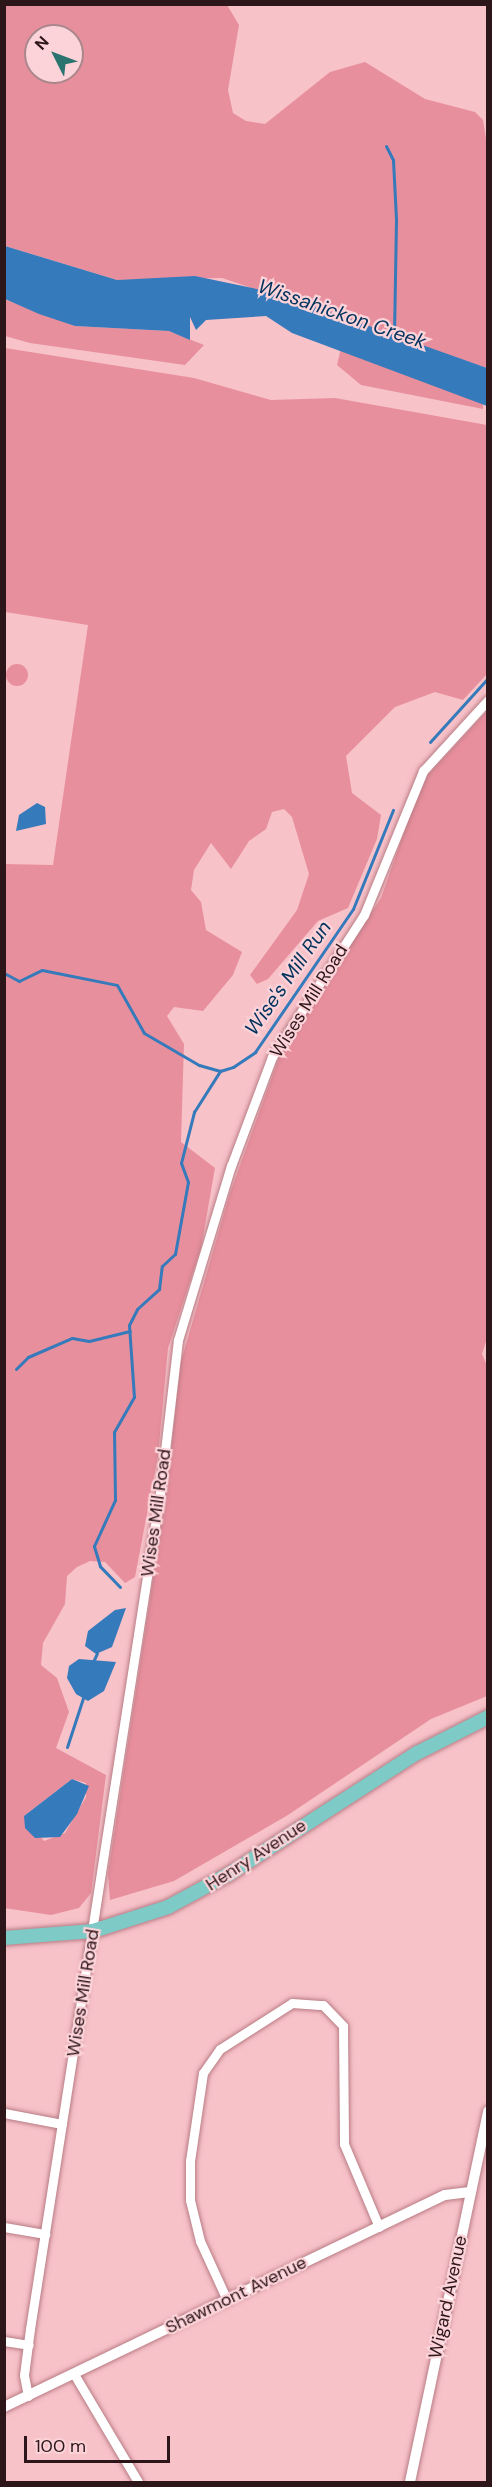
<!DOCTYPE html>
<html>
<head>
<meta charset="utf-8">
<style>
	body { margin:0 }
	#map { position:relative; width:492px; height:2487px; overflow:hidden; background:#f8c2c9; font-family:"DM Sans",sans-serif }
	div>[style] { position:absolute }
	.green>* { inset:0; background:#e88f9d }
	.round { border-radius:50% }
	.water>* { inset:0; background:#357abb }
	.stream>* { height:3px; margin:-1.5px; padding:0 1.5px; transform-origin:1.5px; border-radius:1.5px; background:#357abb }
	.roads { filter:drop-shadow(0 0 2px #b97c85) drop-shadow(0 0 2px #b97c85) }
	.minor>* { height:9px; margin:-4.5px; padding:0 4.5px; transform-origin:4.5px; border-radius:4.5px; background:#fff }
	.tertiary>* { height:10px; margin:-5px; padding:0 5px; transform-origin:5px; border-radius:5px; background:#fff }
	.primary>* { height:14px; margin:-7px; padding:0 7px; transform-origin:7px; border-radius:7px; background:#7ecac6 }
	span { translate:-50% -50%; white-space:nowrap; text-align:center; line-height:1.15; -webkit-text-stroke:4.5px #fcd3d8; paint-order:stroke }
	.street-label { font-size:18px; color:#2d1619 }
	.water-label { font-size:20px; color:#00325d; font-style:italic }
	.frame { position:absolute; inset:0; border:6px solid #2d1619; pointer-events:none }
	.north { position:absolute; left:24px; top:24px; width:60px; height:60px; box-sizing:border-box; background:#fcd3d8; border:2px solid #a9878c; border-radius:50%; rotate:312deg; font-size:16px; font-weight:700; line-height:24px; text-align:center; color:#2d1619 }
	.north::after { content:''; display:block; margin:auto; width:21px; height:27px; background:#2a736f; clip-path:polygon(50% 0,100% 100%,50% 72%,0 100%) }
	.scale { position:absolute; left:24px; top:2436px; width:146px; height:27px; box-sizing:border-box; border:3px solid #2d1619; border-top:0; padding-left:8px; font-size:18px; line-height:21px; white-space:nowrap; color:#2d1619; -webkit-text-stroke:4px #fcd3d8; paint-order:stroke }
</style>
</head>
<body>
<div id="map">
	<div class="green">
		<i style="clip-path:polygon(evenodd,4px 5px,227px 5px,239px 25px,228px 90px,233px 113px,246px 121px,265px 124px,330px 72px,365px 62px,425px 99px,475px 112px,483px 120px,488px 151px,487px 368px,222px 278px,117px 280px,5px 246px,4px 5px,36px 36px,72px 36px,72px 72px,36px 72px,36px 36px)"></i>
		<i style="clip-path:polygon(4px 299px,75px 326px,169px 331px,204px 345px,185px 365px,30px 343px,5px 336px)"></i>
		<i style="clip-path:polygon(evenodd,5px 348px,194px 378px,271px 400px,335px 398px,487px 425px,487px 674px,463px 700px,435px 692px,395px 707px,346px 756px,352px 793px,381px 815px,377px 839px,348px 908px,318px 921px,268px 979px,257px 984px,250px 975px,297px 910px,309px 874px,292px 817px,284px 809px,272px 812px,266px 829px,249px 841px,231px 869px,211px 843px,194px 870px,191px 890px,201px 902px,206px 930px,242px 952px,233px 975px,203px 1011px,174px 1007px,167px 1016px,184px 1044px,181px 1142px,215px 1168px,201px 1248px,168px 1348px,158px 1456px,135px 1577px,125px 1583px,105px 1562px,90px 1561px,77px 1567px,67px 1576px,65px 1604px,43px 1643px,41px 1665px,57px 1678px,69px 1712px,56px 1748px,106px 1775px,91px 1893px,79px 1908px,51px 1915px,4px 1908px,4px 864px,53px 865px,88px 625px,5px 612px,5px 348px,72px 1779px,86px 1783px,86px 1797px,65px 1833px,44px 1841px,24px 1816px,72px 1779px)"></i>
		<i style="clip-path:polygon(341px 348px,483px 404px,483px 409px,361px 385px,337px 365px)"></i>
		<i class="round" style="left:6px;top:664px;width:22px;height:22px"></i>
		<i style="clip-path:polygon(487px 711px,488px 1335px,482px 1354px,488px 1368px,487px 1696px,431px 1719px,288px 1815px,174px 1881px,110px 1900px,108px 1874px,168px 1481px,180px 1365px,230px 1193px,281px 1052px,381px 898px,422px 781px)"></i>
	</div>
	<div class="water">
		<i style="clip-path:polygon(5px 246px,117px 280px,195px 276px,276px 293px,487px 368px,487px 406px,292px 333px,266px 316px,206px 320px,196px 330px,190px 317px,190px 340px,169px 331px,75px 326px,39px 314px,5px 299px)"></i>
		<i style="clip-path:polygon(37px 803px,45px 807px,46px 824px,16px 831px,19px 815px)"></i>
		<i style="clip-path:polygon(126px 1608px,112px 1647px,96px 1654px,85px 1646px,88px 1631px,115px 1610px)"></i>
		<i style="clip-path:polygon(79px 1659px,116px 1662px,104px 1691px,88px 1701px,76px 1694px,67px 1678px,69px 1666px)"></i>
		<i style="clip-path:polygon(72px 1779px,89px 1786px,77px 1814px,60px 1837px,35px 1838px,25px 1828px,24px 1816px)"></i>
	</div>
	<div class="stream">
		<i style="left:386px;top:146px;width:16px;rotate:63deg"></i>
		<i style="left:393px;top:160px;width:60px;rotate:87.1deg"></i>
		<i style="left:396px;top:220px;width:117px;rotate:91deg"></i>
		<i style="left:430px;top:742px;width:86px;rotate:-47.8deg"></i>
		<i style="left:4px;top:973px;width:17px;rotate:28deg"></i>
		<i style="left:19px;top:981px;width:25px;rotate:-26deg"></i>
		<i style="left:42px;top:970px;width:76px;rotate:11.3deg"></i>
		<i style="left:117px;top:985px;width:55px;rotate:60.6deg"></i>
		<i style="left:144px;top:1033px;width:64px;rotate:30.2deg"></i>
		<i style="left:199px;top:1065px;width:22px;rotate:16deg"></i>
		<i style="left:220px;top:1071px;width:14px;rotate:-17deg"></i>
		<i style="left:233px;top:1067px;width:27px;rotate:-34deg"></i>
		<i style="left:255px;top:1052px;width:173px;rotate:-55.6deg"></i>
		<i style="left:353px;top:909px;width:107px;rotate:-68deg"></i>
		<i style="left:16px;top:1369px;width:17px;rotate:-45deg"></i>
		<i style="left:28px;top:1357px;width:48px;rotate:-23.4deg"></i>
		<i style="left:72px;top:1338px;width:17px;rotate:10deg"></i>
		<i style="left:89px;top:1341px;width:42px;rotate:-13.7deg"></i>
		<i style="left:120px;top:1587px;width:29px;rotate:-134deg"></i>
		<i style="left:100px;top:1566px;width:21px;rotate:-107deg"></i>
		<i style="left:94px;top:1546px;width:51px;rotate:-65.5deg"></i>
		<i style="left:115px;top:1500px;width:68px;rotate:-90.8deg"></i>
		<i style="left:114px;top:1432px;width:40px;rotate:-60.3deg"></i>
		<i style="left:134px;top:1397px;width:72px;rotate:-94deg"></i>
		<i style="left:129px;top:1325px;width:18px;rotate:-63deg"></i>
		<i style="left:137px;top:1309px;width:30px;rotate:-42deg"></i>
		<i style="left:159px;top:1289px;width:23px;rotate:-83deg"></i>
		<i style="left:162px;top:1266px;width:18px;rotate:-43deg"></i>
		<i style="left:175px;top:1254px;width:73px;rotate:-79.8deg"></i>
		<i style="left:188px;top:1182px;width:20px;rotate:-110deg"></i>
		<i style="left:181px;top:1163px;width:53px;rotate:-75.7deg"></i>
		<i style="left:194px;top:1112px;width:49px;rotate:-57.6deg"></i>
		<i style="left:91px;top:1666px;width:14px;rotate:-65deg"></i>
		<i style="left:67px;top:1747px;width:55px;rotate:-71.9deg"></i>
	</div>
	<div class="roads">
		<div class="minor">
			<i style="left:4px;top:2113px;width:59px;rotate:10.7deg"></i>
			<i style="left:4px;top:2227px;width:42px;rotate:9.7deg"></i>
			<i style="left:227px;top:2300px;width:65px;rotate:-114.6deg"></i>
			<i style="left:200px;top:2241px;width:42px;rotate:-103.7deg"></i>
			<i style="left:190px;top:2200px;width:39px;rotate:-90deg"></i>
			<i style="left:190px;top:2161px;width:89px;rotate:-81.6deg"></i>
			<i style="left:203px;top:2073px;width:29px;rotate:-55deg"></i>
			<i style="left:220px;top:2049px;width:85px;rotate:-32.6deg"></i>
			<i style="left:292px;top:2003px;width:31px;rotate:4deg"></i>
			<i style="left:323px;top:2005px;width:29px;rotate:46deg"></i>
			<i style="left:343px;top:2026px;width:118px;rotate:89.5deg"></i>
			<i style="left:344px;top:2144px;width:90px;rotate:67.1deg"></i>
			<i style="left:4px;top:2341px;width:25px;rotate:9deg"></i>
			<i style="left:74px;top:2374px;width:126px;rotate:59.3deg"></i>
			<i style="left:28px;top:2396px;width:21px;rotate:-101deg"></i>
			<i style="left:24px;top:2375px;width:46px;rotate:-82.6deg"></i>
			<i style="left:30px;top:2329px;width:846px;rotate:-81.16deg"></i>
			<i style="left:160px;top:1493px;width:154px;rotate:-83.3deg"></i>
			<i style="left:178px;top:1340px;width:182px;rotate:-73.1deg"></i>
			<i style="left:231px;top:1166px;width:116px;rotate:-69.4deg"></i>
			<i style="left:272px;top:1057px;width:169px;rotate:-57.1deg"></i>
			<i style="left:364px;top:915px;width:156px;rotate:-67.7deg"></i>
			<i style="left:423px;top:771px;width:96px;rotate:-47.5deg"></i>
		</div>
		<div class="tertiary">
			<i style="left:4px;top:2407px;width:489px;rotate:-25.7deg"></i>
			<i style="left:445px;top:2195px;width:25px;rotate:-7deg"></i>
			<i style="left:410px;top:2482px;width:379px;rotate:-78.1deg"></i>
		</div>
		<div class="primary">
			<i style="left:4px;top:1938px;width:89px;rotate:-4.5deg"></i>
			<i style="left:93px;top:1931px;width:79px;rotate:-17.7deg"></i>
			<i style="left:168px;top:1907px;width:69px;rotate:-28.4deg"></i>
			<i style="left:229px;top:1874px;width:224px;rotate:-32.8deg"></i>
			<i style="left:417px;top:1753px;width:80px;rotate:-26.9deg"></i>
		</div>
	</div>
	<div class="street-label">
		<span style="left:309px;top:1001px;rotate:-58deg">Wises Mill Road</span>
		<span style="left:156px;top:1513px;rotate:-82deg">Wises Mill Road</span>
		<span style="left:256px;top:1855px;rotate:-33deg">Henry Avenue</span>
		<span style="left:83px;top:1993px;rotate:-81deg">Wises Mill Road</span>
		<span style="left:236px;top:2295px;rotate:-26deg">Shawmont Avenue</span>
		<span style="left:448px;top:2297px;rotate:-78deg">Wigard Avenue</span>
	</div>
	<div class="water-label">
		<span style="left:342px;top:314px;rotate:19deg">Wissahickon Creek</span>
		<span style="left:288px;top:978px;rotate:-55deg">Wise's Mill Run</span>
	</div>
	<div class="frame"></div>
	<div class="north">N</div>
	<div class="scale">100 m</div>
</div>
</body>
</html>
